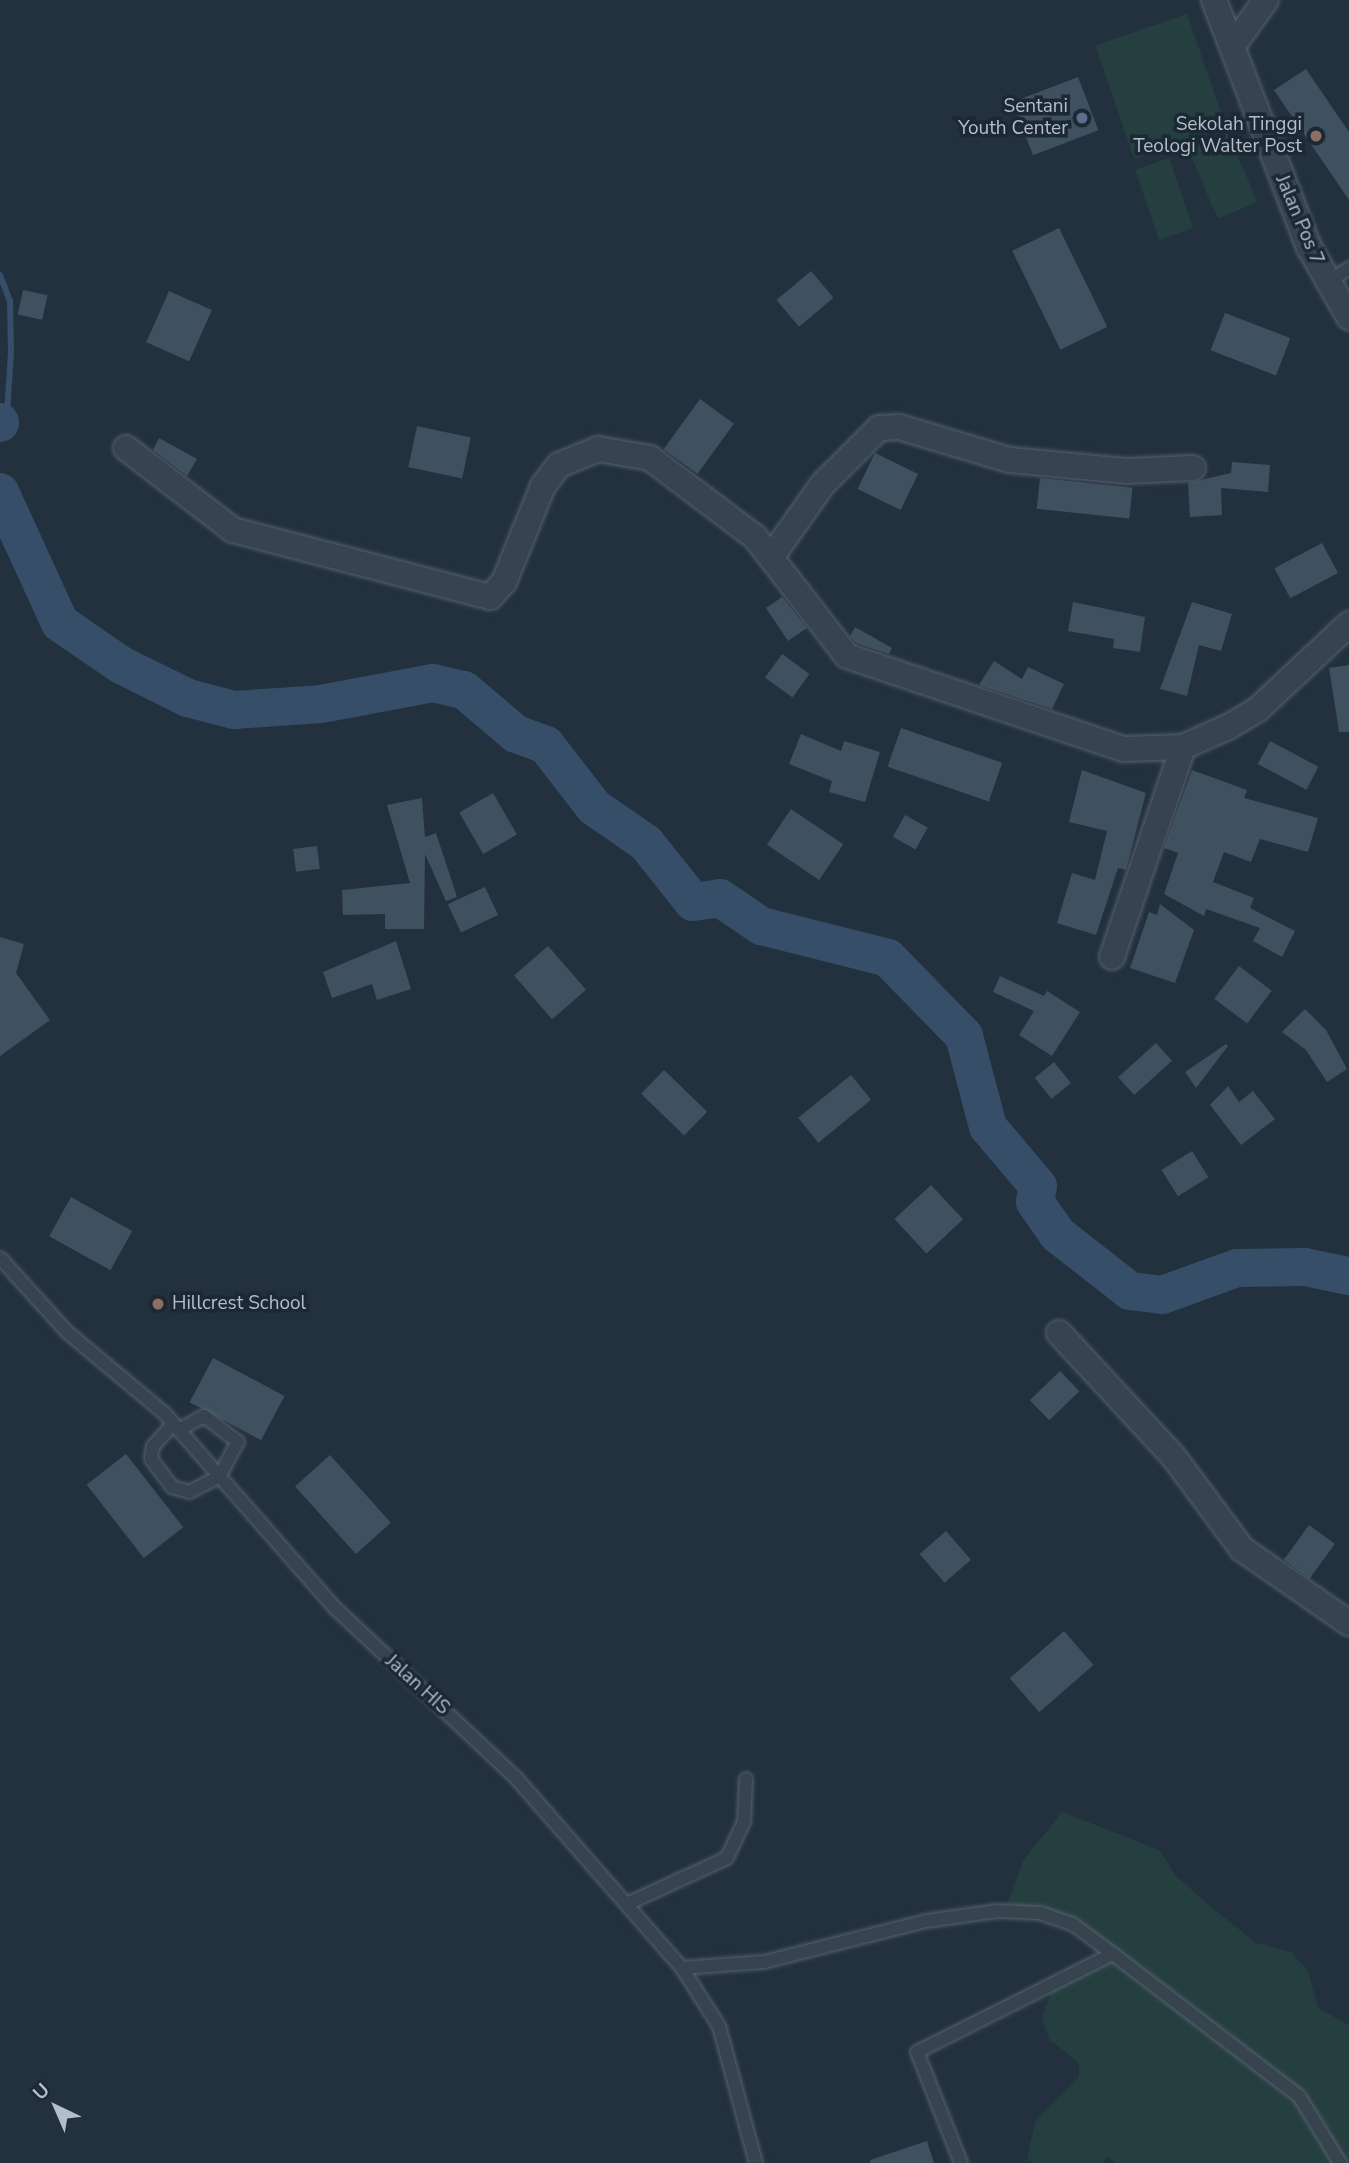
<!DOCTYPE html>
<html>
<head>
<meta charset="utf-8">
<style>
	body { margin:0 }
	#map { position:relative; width:1349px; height:2163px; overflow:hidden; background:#23313f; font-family:"Nunito Sans",sans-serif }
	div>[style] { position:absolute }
	.green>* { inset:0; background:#253f40; transform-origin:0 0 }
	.stream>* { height:6px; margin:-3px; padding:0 3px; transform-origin:3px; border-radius:3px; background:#364e67 }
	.river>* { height:38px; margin:-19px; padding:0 19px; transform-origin:19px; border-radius:19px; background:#364e67 }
	.building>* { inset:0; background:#3f505e; transform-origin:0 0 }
	.roads { filter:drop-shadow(0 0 2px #55616d) drop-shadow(0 0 2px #55616d) }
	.lane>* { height:12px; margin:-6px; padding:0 6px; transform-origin:6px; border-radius:6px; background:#37434f }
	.street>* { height:24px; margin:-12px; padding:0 12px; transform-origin:12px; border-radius:12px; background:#37434f }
	.dots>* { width:19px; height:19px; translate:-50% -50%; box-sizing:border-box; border:4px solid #1c2834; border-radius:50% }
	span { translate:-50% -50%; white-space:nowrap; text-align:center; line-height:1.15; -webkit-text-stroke:7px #1c2834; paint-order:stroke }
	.poi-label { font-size:19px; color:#b3beca }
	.right { translate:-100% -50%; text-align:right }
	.left { translate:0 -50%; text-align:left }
	.street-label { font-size:19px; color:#b3beca }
	.north { position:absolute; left:21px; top:2072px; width:70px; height:70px; -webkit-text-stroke:5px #1c2834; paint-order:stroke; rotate:316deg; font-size:19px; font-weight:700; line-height:28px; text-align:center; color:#b3beca }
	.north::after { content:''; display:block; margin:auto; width:24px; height:32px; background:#b3beca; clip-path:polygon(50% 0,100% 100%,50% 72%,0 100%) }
</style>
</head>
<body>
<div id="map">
	<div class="green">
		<i style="left:1187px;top:14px;width:120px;height:97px;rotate:71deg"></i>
		<i style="left:1228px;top:133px;width:75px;height:43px;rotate:67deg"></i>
		<i style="left:1169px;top:158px;width:74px;height:36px;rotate:71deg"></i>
		<i style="clip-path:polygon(1062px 1812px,1159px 1850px,1176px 1876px,1211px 1907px,1256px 1943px,1291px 1952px,1308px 1971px,1318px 2008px,1349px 2025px,1349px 2163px,1115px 2163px,1108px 2156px,1103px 2163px,1033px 2163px,1027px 2157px,1036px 2120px,1079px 2077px,1079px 2063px,1049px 2039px,1042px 2018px,1053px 1987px,1091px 1967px,1101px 1950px,1086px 1936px,1045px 1921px,1003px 1917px,1023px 1861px)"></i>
	</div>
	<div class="stream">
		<i style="left:0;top:275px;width:28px;rotate:69deg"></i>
		<i style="left:10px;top:301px;width:51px;rotate:88.9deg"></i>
		<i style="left:11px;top:352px;width:62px;rotate:93.7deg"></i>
		<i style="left:7px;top:414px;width:11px;rotate:131deg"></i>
	</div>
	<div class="river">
		<i style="left:0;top:422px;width:1px;rotate:90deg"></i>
		<i style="left:0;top:492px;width:144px;rotate:65.4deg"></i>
		<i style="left:60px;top:623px;width:74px;rotate:34.5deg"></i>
		<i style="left:121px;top:665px;width:75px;rotate:26.2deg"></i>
		<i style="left:188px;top:698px;width:48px;rotate:14.6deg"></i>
		<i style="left:234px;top:710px;width:87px;rotate:-3.9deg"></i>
		<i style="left:321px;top:704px;width:114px;rotate:-10.6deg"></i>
		<i style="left:433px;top:683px;width:32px;rotate:13deg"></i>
		<i style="left:464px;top:690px;width:68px;rotate:40.2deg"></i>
		<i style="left:516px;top:734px;width:32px;rotate:20deg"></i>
		<i style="left:546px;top:745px;width:78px;rotate:52.3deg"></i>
		<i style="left:594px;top:807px;width:63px;rotate:34.7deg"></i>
		<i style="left:646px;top:843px;width:75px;rotate:51.5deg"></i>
		<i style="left:693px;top:902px;width:27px;rotate:-8deg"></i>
		<i style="left:720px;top:898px;width:50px;rotate:34.3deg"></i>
		<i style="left:761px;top:926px;width:131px;rotate:14.1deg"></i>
		<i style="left:888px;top:958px;width:109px;rotate:45.7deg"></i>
		<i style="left:964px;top:1036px;width:94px;rotate:75.2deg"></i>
		<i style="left:988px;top:1127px;width:77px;rotate:49.7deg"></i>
		<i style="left:1038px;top:1186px;width:16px;rotate:101deg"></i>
		<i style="left:1035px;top:1202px;width:39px;rotate:55deg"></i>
		<i style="left:1057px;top:1234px;width:93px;rotate:38deg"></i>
		<i style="left:1130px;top:1291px;width:32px;rotate:7deg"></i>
		<i style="left:1162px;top:1295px;width:80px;rotate:-19.8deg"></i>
		<i style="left:1237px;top:1268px;width:68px;rotate:-0.8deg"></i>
		<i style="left:1305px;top:1267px;width:45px;rotate:11.6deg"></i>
	</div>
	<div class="building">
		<i style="clip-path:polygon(1306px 69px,1349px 132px,1349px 200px,1274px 90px)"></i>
		<i style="left:1078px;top:77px;width:57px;height:70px;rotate:69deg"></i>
		<i style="left:1059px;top:228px;width:110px;height:52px;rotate:64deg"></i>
		<i style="left:811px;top:271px;width:35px;height:45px;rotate:50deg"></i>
		<i style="left:23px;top:290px;width:25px;height:25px;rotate:12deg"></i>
		<i style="left:169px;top:291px;width:47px;height:56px;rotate:24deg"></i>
		<i style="left:1225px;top:313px;width:70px;height:40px;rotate:21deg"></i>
		<i style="left:700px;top:399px;width:42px;height:62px;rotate:36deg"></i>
		<i style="left:417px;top:426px;width:55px;height:42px;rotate:12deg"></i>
		<i style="clip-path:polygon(159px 438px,197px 459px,187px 476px,153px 450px)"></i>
		<i style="left:875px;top:453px;width:48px;height:40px;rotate:26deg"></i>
		<i style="clip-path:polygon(1232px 462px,1270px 465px,1268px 492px,1221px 488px,1222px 515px,1190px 517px,1188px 483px,1231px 473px)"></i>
		<i style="left:1040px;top:478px;width:93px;height:31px;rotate:6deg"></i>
		<i style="left:1322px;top:543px;width:34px;height:54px;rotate:62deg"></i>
		<i style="clip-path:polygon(782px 597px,807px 628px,788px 641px,766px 608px)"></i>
		<i style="clip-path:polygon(1073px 602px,1145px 617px,1140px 652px,1113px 648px,1114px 639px,1068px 631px)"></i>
		<i style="clip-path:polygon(1192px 602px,1232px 614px,1221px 651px,1199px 645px,1187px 696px,1160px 689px)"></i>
		<i style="clip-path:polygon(855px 627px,892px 648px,889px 654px,856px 643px,850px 636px)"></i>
		<i style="left:782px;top:654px;width:34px;height:29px;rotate:36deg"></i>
		<i style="clip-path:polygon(994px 661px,1022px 679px,1028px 667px,1064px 684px,1052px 709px,979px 685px)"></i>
		<i style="clip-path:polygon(1349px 665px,1349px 732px,1339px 732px,1329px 668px)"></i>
		<i style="left:901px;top:728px;width:107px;height:41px;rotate:19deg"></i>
		<i style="clip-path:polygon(801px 734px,841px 751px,844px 741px,880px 752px,865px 802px,829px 792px,832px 781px,789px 764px)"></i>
		<i style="left:1270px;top:741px;width:55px;height:26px;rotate:28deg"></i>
		<i style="clip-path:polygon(1082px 770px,1146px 793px,1126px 870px,1118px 868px,1096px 935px,1057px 923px,1072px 873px,1095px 880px,1107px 831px,1069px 822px)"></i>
		<i style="clip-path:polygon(1192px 770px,1247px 790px,1244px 798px,1318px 818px,1308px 852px,1260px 839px,1251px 862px,1224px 852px,1213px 882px,1254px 898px,1250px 908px,1295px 931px,1282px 957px,1253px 941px,1260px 928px,1206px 909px,1204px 916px,1164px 894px,1178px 853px,1164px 848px)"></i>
		<i style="left:493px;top:793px;width:48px;height:39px;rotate:60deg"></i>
		<i style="clip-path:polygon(422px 798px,425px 837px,436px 833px,457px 897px,446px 901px,425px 854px,424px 929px,385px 929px,385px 914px,343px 915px,342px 890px,410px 883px,387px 805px)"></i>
		<i style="left:791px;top:809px;width:63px;height:43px;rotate:34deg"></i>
		<i style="left:905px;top:815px;width:26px;height:25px;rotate:29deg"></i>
		<i style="left:317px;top:846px;width:23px;height:24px;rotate:83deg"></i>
		<i style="left:485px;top:887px;width:31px;height:41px;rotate:65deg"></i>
		<i style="clip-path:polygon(1160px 904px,1194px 930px,1175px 983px,1130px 968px,1149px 912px,1157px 915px)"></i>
		<i style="clip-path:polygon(0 937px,24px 944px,16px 973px,50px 1020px,0 1056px)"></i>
		<i style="clip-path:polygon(396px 941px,411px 989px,377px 1000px,372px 984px,332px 998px,323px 972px)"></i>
		<i style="left:548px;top:946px;width:58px;height:45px;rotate:49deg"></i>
		<i style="left:1239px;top:966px;width:41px;height:41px;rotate:37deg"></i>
		<i style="clip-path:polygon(1000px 976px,1044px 996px,1047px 991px,1080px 1012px,1052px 1056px,1019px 1035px,1034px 1011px,993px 992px)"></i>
		<i style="clip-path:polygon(1305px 1009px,1326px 1030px,1347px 1069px,1327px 1082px,1306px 1050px,1282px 1032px)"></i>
		<i style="left:1156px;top:1043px;width:24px;height:51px;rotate:48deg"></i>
		<i style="clip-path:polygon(1226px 1044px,1228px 1046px,1196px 1088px,1185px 1072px)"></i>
		<i style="left:1054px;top:1062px;width:27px;height:25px;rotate:51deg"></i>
		<i style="left:664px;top:1070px;width:60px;height:33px;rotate:44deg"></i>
		<i style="left:851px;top:1075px;width:32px;height:68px;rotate:51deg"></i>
		<i style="clip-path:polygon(1228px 1086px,1239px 1102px,1253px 1091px,1275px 1119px,1241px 1145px,1210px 1105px)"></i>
		<i style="left:1192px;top:1151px;width:31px;height:36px;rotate:58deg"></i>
		<i style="left:931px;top:1185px;width:47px;height:50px;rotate:47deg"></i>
		<i style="left:71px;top:1197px;width:70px;height:45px;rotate:29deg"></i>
		<i style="left:213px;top:1358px;width:81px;height:50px;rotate:28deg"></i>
		<i style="left:1060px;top:1371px;width:28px;height:42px;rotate:46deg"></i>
		<i style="left:126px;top:1454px;width:93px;height:50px;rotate:52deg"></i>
		<i style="left:330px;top:1455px;width:91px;height:47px;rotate:48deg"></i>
		<i style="left:1309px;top:1525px;width:32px;height:43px;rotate:36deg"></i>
		<i style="left:946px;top:1531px;width:38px;height:35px;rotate:49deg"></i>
		<i style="left:1064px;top:1631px;width:45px;height:72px;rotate:49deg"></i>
		<i style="clip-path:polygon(927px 2141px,934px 2163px,870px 2163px,870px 2160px)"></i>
	</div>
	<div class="roads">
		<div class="lane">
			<i style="left:1327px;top:283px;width:27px;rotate:-34deg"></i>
			<i style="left:0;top:1258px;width:100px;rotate:47.8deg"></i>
			<i style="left:67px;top:1332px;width:128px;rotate:39.9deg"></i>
			<i style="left:165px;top:1414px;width:258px;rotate:48.8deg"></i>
			<i style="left:335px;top:1608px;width:250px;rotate:43.2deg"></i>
			<i style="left:517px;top:1779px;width:251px;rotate:48.9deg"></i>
			<i style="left:682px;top:1968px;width:69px;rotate:57.5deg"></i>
			<i style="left:719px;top:2026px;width:142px;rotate:74.9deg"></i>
			<i style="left:173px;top:1424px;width:30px;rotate:132deg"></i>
			<i style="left:153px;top:1446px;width:13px;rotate:99deg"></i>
			<i style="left:151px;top:1459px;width:35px;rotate:53deg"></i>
			<i style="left:172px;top:1487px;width:18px;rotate:16deg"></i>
			<i style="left:189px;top:1492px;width:34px;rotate:-27deg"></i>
			<i style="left:219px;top:1477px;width:40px;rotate:-62deg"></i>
			<i style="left:238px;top:1442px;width:43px;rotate:-142.6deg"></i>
			<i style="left:204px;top:1416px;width:29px;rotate:151deg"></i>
			<i style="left:627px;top:1904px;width:110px;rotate:-24.7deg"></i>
			<i style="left:727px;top:1858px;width:40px;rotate:-65deg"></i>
			<i style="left:744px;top:1822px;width:43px;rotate:-87.3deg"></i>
			<i style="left:682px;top:1968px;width:82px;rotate:-4.2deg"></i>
			<i style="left:764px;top:1962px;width:167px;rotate:-14.2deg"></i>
			<i style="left:926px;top:1921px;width:72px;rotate:-8deg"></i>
			<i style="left:997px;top:1911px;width:43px;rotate:2.7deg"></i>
			<i style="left:1040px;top:1913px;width:36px;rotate:19deg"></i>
			<i style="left:1074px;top:1925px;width:49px;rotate:36.6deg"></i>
			<i style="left:961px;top:2163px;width:119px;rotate:-111.6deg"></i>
			<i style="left:917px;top:2052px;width:219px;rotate:-26.6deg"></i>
			<i style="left:1113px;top:1954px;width:234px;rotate:37.4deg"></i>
			<i style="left:1299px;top:2096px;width:79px;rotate:58.5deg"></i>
		</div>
		<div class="street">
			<i style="left:1214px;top:0;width:265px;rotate:69deg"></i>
			<i style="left:1309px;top:247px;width:81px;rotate:60.3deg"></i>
			<i style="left:1234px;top:44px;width:54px;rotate:-54deg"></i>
			<i style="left:126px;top:448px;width:135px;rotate:37.5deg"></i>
			<i style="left:233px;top:530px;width:266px;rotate:14.6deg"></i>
			<i style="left:490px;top:597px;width:21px;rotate:-47deg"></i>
			<i style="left:504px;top:582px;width:104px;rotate:-67.9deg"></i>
			<i style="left:543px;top:486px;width:26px;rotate:-53deg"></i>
			<i style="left:559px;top:465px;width:42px;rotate:-22.3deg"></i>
			<i style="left:598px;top:449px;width:53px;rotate:9.8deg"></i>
			<i style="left:650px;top:458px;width:131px;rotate:37deg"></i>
			<i style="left:755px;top:537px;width:150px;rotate:52.3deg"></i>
			<i style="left:847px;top:656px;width:292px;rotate:18.6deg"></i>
			<i style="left:1124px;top:749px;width:59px;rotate:-1.9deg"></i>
			<i style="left:1183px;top:747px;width:51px;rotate:-24.1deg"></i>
			<i style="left:1230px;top:726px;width:33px;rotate:-31deg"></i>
			<i style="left:1258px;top:709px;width:125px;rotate:-43deg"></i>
			<i style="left:772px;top:556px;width:88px;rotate:-54.7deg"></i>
			<i style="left:823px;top:484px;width:79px;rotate:-45deg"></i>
			<i style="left:879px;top:428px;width:20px;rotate:-3deg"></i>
			<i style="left:899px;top:427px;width:116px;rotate:16.6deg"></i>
			<i style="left:1010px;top:460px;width:117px;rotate:5.4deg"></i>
			<i style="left:1126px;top:471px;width:67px;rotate:-2.6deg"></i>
			<i style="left:1112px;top:957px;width:222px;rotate:-71.3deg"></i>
			<i style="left:1059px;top:1333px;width:168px;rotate:47.2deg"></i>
			<i style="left:1173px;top:1456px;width:116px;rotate:53.4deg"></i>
			<i style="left:1242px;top:1549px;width:130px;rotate:34.7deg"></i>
		</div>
	</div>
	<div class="dots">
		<i style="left:1082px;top:118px;background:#5c6f8a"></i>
		<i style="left:1316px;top:136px;background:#8d6e63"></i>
		<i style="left:158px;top:1304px;background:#8d6e63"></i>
	</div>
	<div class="poi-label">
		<span class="right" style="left:1068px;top:118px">Sentani<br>Youth Center</span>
		<span class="right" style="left:1302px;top:136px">Sekolah Tinggi<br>Teologi Walter Post</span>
		<span class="left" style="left:172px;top:1304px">Hillcrest School</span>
	</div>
	<div class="street-label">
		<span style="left:1299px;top:220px;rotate:67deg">Jalan Pos 7</span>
		<span style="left:417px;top:1685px;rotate:42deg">Jalan HIS</span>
	</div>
	<div class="north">U</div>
</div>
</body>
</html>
